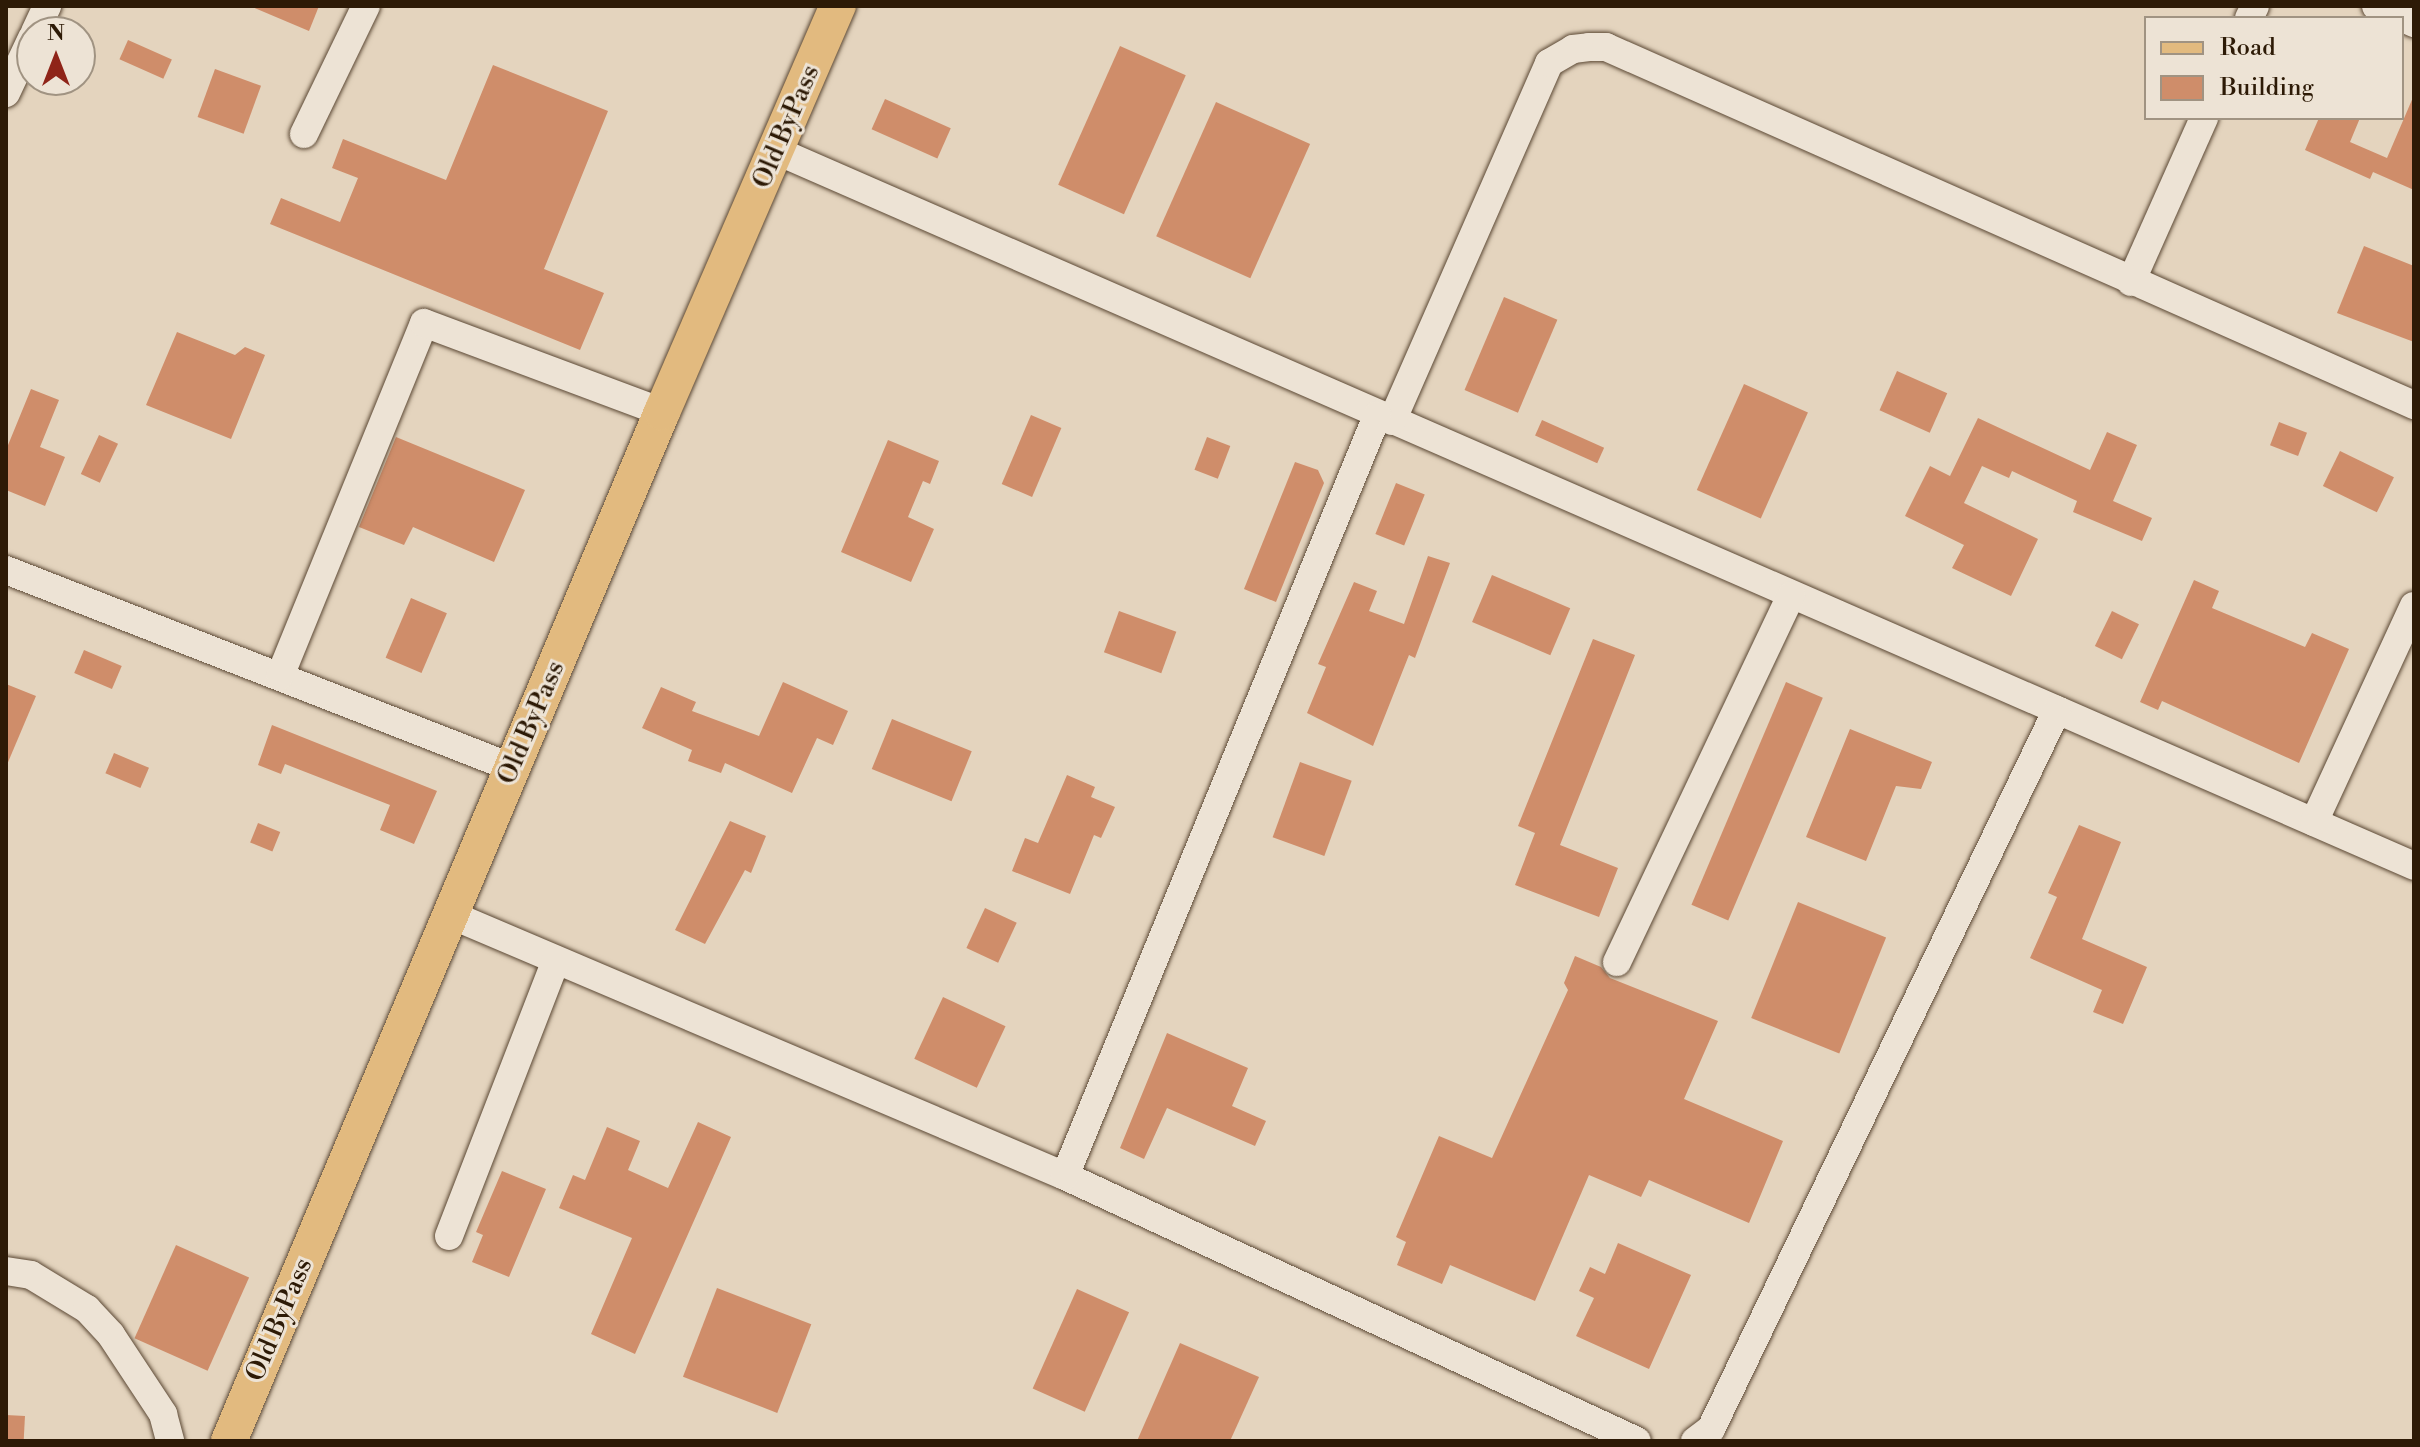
<!DOCTYPE html>
<html>
<head>
<meta charset="utf-8">
<style>
	body { margin:0 }
	#map { position:relative; width:2420px; height:1447px; overflow:hidden; background:#e4d4be; font-family:"Libre Bodoni",serif }
	div>[style] { position:absolute }
	.building>* { inset:0; background:#cf8d6a; transform-origin:0 0 }
	.roads { filter:drop-shadow(0 0 2px #5b4834) drop-shadow(0 0 2px #5b4834) }
	.minor>* { height:28px; margin:-14px; padding:0 14px; transform-origin:14px; border-radius:14px; background:#ede3d5 }
	.major>* { height:36px; margin:-18px; padding:0 18px; transform-origin:18px; border-radius:18px; background:#e2ba7f }
	span { translate:-50% -50%; white-space:nowrap; text-align:center; line-height:1.15; -webkit-text-stroke:6px #ede3d5; paint-order:stroke }
	.street-label { font-size:26px; color:#2d1a06 }
	.frame { position:absolute; inset:0; border:8px solid #2d1a06; pointer-events:none }
	.legend { position:absolute; left:2144px; top:16px; width:260px; height:104px; box-sizing:border-box; background:#ede3d5; border:2px solid #a09382; margin:0; padding:10px 14px; list-style:none; font-size:24px; color:#2d1a06 }
	.legend li { display:flex; align-items:center; gap:16px; height:40px }
	.legend b { width:40px; border:2px solid #a09382 }
	.north { position:absolute; left:16px; top:16px; width:80px; height:80px; box-sizing:border-box; background:#ede3d5; border:2px solid #a09382; border-radius:50%; rotate:0deg; font-size:22px; font-weight:700; line-height:32px; text-align:center; color:#2d1a06 }
	.north::after { content:''; display:block; margin:auto; width:28px; height:36px; background:#8f2418; clip-path:polygon(50% 0,100% 100%,50% 72%,0 100%) }
</style>
</head>
<body>
<div id="map">
	<div class="building">
		<i style="clip-path:polygon(250px 6px,319px 6px,309px 31px)"></i>
		<i style="left:128px;top:40px;width:48px;height:21px;rotate:24deg"></i>
		<i style="left:1120px;top:46px;width:72px;height:152px;rotate:24deg"></i>
		<i style="clip-path:polygon(493px 65px,608px 111px,544px 269px,604px 293px,580px 350px,270px 224px,281px 198px,340px 222px,358px 178px,332px 168px,343px 139px,446px 180px)"></i>
		<i style="left:215px;top:69px;width:49px;height:51px;rotate:20deg"></i>
		<i style="clip-path:polygon(2414px 95px,2414px 190px,2373px 172px,2370px 179px,2305px 150px,2319px 118px,2360px 118px,2350px 142px,2387px 158px)"></i>
		<i style="left:885px;top:99px;width:72px;height:33px;rotate:24deg"></i>
		<i style="left:1216px;top:102px;width:103px;height:147px;rotate:24deg"></i>
		<i style="clip-path:polygon(2364px 246px,2414px 266px,2414px 342px,2337px 313px)"></i>
		<i style="left:1504px;top:297px;width:58px;height:101px;rotate:23deg"></i>
		<i style="clip-path:polygon(177px 332px,235px 355px,245px 347px,265px 355px,231px 439px,146px 405px)"></i>
		<i style="left:1897px;top:371px;width:55px;height:43px;rotate:24deg"></i>
		<i style="left:1744px;top:384px;width:70px;height:116px;rotate:24deg"></i>
		<i style="clip-path:polygon(31px 389px,59px 400px,40px 447px,65px 457px,45px 506px,6px 490px,6px 450px)"></i>
		<i style="left:1031px;top:415px;width:33px;height:75px;rotate:23deg"></i>
		<i style="clip-path:polygon(1978px 418px,2090px 470px,2107px 432px,2137px 445px,2113px 501px,2152px 518px,2142px 541px,2073px 512px,2077px 501px,2012px 471px,2009px 478px,1982px 466px,1964px 503px,2038px 539px,2011px 596px,1952px 568px,1964px 545px,1905px 516px,1930px 466px,1950px 476px)"></i>
		<i style="left:1542px;top:420px;width:68px;height:17px;rotate:24deg"></i>
		<i style="left:2279px;top:422px;width:30px;height:25px;rotate:21deg"></i>
		<i style="left:99px;top:435px;width:21px;height:43px;rotate:25deg"></i>
		<i style="clip-path:polygon(396px 437px,525px 490px,494px 562px,413px 527px,404px 545px,359px 527px)"></i>
		<i style="left:1207px;top:437px;width:25px;height:35px;rotate:21deg"></i>
		<i style="clip-path:polygon(888px 440px,939px 461px,930px 484px,923px 481px,908px 517px,934px 529px,911px 582px,841px 552px)"></i>
		<i style="left:2340px;top:451px;width:60px;height:39px;rotate:26deg"></i>
		<i style="clip-path:polygon(1295px 462px,1318px 470px,1324px 483px,1276px 602px,1244px 589px)"></i>
		<i style="left:1396px;top:483px;width:31px;height:55px;rotate:22deg"></i>
		<i style="clip-path:polygon(1428px 556px,1450px 563px,1415px 658px,1409px 655px,1373px 746px,1307px 713px,1326px 667px,1318px 664px,1354px 582px,1377px 591px,1369px 611px,1404px 624px)"></i>
		<i style="left:1492px;top:575px;width:85px;height:51px;rotate:23deg"></i>
		<i style="clip-path:polygon(2194px 580px,2219px 591px,2212px 608px,2305px 647px,2312px 633px,2349px 649px,2299px 763px,2162px 701px,2158px 710px,2140px 702px)"></i>
		<i style="left:411px;top:598px;width:39px;height:65px;rotate:23deg"></i>
		<i style="left:1119px;top:611px;width:61px;height:44px;rotate:20deg"></i>
		<i style="left:2112px;top:611px;width:30px;height:39px;rotate:26deg"></i>
		<i style="clip-path:polygon(1593px 639px,1635px 655px,1560px 845px,1618px 868px,1599px 917px,1515px 885px,1535px 833px,1518px 826px)"></i>
		<i style="left:84px;top:650px;width:41px;height:25px;rotate:23deg"></i>
		<i style="clip-path:polygon(783px 682px,848px 711px,833px 745px,817px 738px,792px 793px,725px 763px,721px 773px,688px 761px,692px 750px,642px 728px,661px 687px,696px 702px,692px 711px,759px 736px)"></i>
		<i style="left:1786px;top:682px;width:40px;height:242px;rotate:23deg"></i>
		<i style="clip-path:polygon(6px 684px,36px 696px,6px 767px)"></i>
		<i style="left:892px;top:719px;width:86px;height:54px;rotate:22deg"></i>
		<i style="clip-path:polygon(272px 725px,437px 791px,414px 844px,380px 830px,390px 805px,285px 764px,281px 774px,258px 765px)"></i>
		<i style="clip-path:polygon(1850px 729px,1932px 762px,1921px 789px,1896px 786px,1866px 861px,1806px 837px)"></i>
		<i style="left:114px;top:753px;width:38px;height:22px;rotate:23deg"></i>
		<i style="left:1300px;top:762px;width:55px;height:80px;rotate:20deg"></i>
		<i style="clip-path:polygon(1067px 775px,1095px 787px,1091px 797px,1115px 807px,1101px 838px,1094px 835px,1070px 894px,1012px 871px,1025px 838px,1038px 843px)"></i>
		<i style="clip-path:polygon(730px 821px,766px 836px,751px 873px,745px 870px,705px 944px,675px 930px)"></i>
		<i style="left:258px;top:823px;width:24px;height:21px;rotate:22deg"></i>
		<i style="clip-path:polygon(2079px 825px,2121px 842px,2082px 939px,2147px 967px,2123px 1024px,2093px 1012px,2102px 990px,2030px 958px,2057px 897px,2048px 893px)"></i>
		<i style="left:1798px;top:902px;width:95px;height:125px;rotate:22deg"></i>
		<i style="left:985px;top:908px;width:35px;height:44px;rotate:25deg"></i>
		<i style="clip-path:polygon(1575px 956px,1601px 967px,1610px 978px,1718px 1021px,1684px 1099px,1783px 1141px,1749px 1223px,1649px 1180px,1641px 1197px,1589px 1175px,1535px 1301px,1450px 1265px,1442px 1284px,1397px 1265px,1406px 1242px,1396px 1237px,1439px 1136px,1492px 1158px,1568px 990px,1564px 983px)"></i>
		<i style="left:943px;top:997px;width:69px;height:68px;rotate:25deg"></i>
		<i style="clip-path:polygon(1167px 1033px,1248px 1068px,1232px 1106px,1266px 1121px,1255px 1146px,1167px 1108px,1144px 1159px,1120px 1148px)"></i>
		<i style="clip-path:polygon(698px 1122px,731px 1137px,635px 1354px,591px 1334px,632px 1238px,559px 1208px,573px 1175px,585px 1180px,607px 1127px,640px 1141px,628px 1170px,668px 1188px)"></i>
		<i style="clip-path:polygon(502px 1171px,546px 1189px,509px 1277px,472px 1262px,483px 1235px,476px 1232px)"></i>
		<i style="clip-path:polygon(1618px 1243px,1691px 1275px,1649px 1369px,1576px 1336px,1594px 1298px,1579px 1291px,1590px 1267px,1605px 1274px)"></i>
		<i style="left:176px;top:1245px;width:80px;height:102px;rotate:24deg"></i>
		<i style="left:717px;top:1288px;width:101px;height:95px;rotate:21deg"></i>
		<i style="left:1077px;top:1289px;width:57px;height:109px;rotate:24deg"></i>
		<i style="clip-path:polygon(1180px 1343px,1259px 1377px,1230px 1441px,1137px 1441px)"></i>
		<i style="left:6px;top:1415px;width:19px;height:26px;rotate:3deg"></i>
	</div>
	<div class="roads">
		<div class="minor">
			<i style="left:2376px;top:6px;width:42px;rotate:24.1deg"></i>
			<i style="left:2249px;top:18px;width:13px;rotate:-63deg"></i>
			<i style="left:35px;top:32px;width:29px;rotate:-65deg"></i>
			<i style="left:6px;top:93px;width:61px;rotate:-64.7deg"></i>
			<i style="left:304px;top:134px;width:142px;rotate:-64.2deg"></i>
			<i style="left:777px;top:151px;width:1786px;rotate:23.59deg"></i>
			<i style="left:2131px;top:282px;width:180px;rotate:-66deg"></i>
			<i style="left:1392px;top:421px;width:391px;rotate:-66.3deg"></i>
			<i style="left:1549px;top:63px;width:28px;rotate:-30deg"></i>
			<i style="left:1573px;top:49px;width:16px;rotate:-7deg"></i>
			<i style="left:1589px;top:47px;width:17px"></i>
			<i style="left:1606px;top:47px;width:884px;rotate:23.9deg"></i>
			<i style="left:6px;top:570px;width:544px;rotate:21.33deg"></i>
			<i style="left:280px;top:676px;width:381px;rotate:-67.8deg"></i>
			<i style="left:424px;top:323px;width:254px;rotate:20.5deg"></i>
			<i style="left:2314px;top:822px;width:238px;rotate:-65.2deg"></i>
			<i style="left:449px;top:914px;width:669px;rotate:23.04deg"></i>
			<i style="left:1065px;top:1176px;width:630px;rotate:24.86deg"></i>
			<i style="left:1617px;top:962px;width:406px;rotate:-64.6deg"></i>
			<i style="left:1065px;top:1176px;width:822px;rotate:-67.68deg"></i>
			<i style="left:449px;top:1236px;width:296px;rotate:-68.8deg"></i>
			<i style="left:6px;top:1271px;width:25px;rotate:9deg"></i>
			<i style="left:31px;top:1275px;width:66px;rotate:31.3deg"></i>
			<i style="left:87px;top:1309px;width:35px;rotate:47deg"></i>
			<i style="left:111px;top:1335px;width:95px;rotate:56.6deg"></i>
			<i style="left:163px;top:1414px;width:28px;rotate:75deg"></i>
			<i style="left:1695px;top:1441px;width:20px;rotate:-37deg"></i>
			<i style="left:1711px;top:1429px;width:798px;rotate:-64.3deg"></i>
		</div>
		<div class="major">
			<i style="left:229px;top:1441px;width:1116px;rotate:-67.18deg"></i>
			<i style="left:662px;top:412px;width:443px;rotate:-66.6deg"></i>
		</div>
	</div>
	<div class="street-label">
		<span style="left:787px;top:127px;rotate:-67deg">Old ByPass</span>
		<span style="left:532px;top:723px;rotate:-67deg">Old ByPass</span>
		<span style="left:280px;top:1320px;rotate:-67deg">Old ByPass</span>
	</div>
	<div class="frame"></div>
	<ul class="legend">
	<li><b style="height:10px;background:#e2ba7f"></b>Road</li>
	<li><b style="height:22px;background:#cf8d6a"></b>Building</li>
	</ul>
	<div class="north">N</div>
</div>
</body>
</html>
